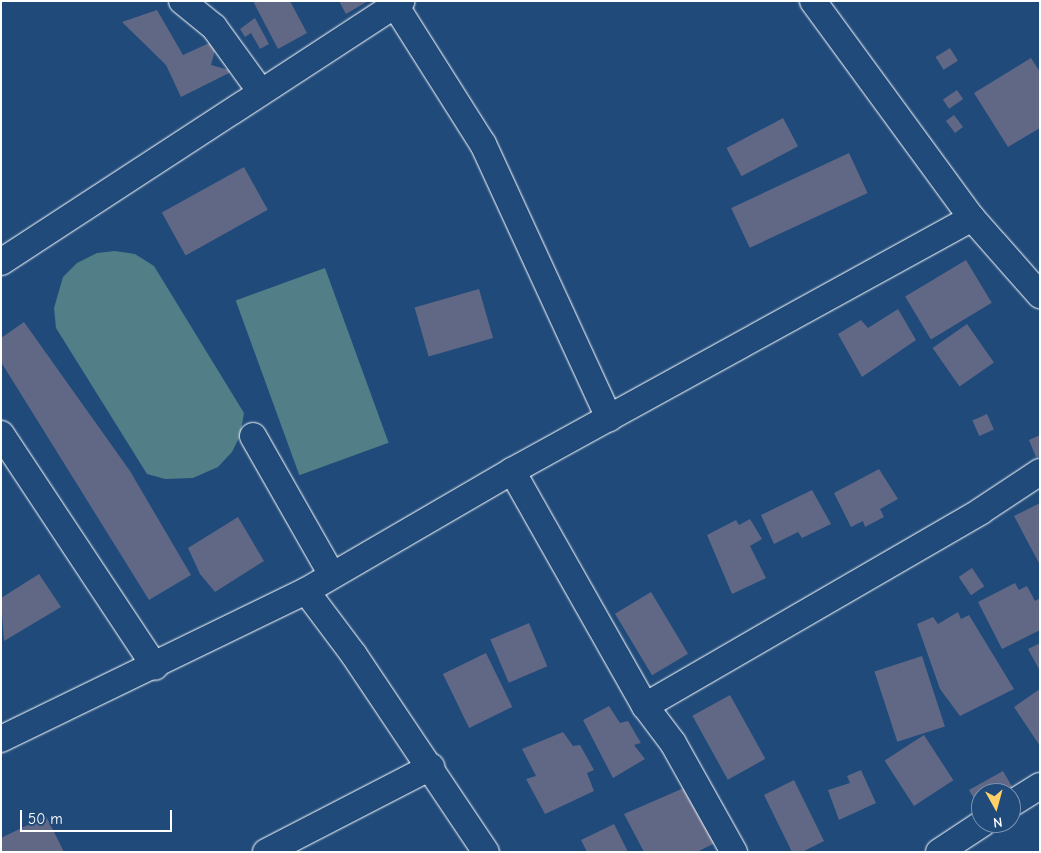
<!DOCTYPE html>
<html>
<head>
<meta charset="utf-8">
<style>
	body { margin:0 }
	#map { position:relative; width:1041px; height:853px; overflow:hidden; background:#1f4a7a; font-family:"Comic Neue",sans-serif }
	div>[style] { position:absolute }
	.green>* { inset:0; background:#527e87; transform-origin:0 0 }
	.building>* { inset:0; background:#606886; transform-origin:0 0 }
	.roads { filter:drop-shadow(0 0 1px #fff) drop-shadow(0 0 1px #fff) }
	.minor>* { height:26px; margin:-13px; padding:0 13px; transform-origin:13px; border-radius:13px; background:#1f4a7a }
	span { translate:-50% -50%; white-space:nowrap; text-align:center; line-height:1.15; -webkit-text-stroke:5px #1f4a7a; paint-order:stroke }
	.frame { position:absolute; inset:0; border:2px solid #fff; pointer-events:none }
	.north { position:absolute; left:971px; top:783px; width:50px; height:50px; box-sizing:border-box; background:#1f4a7a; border:1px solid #7992af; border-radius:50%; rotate:173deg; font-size:14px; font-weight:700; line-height:20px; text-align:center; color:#fff }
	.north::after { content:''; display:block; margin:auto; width:18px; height:22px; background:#ffd166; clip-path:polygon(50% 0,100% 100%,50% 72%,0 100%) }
	.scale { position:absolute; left:20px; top:810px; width:152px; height:22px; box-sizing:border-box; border:2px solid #fff; border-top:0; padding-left:6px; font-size:15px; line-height:18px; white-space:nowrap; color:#fff; -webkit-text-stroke:4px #1f4a7a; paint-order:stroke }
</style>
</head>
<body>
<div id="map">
	<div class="green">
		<i style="clip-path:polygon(115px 251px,135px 254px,154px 266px,244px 413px,240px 436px,232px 452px,218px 467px,193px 478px,165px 479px,147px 474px,56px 328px,54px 308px,63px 277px,77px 263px,97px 253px)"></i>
		<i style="left:325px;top:268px;width:186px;height:95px;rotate:70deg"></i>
	</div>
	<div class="building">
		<i style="clip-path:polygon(253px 1px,290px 1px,307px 33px,278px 49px)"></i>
		<i style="clip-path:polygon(339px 1px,368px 1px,346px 14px)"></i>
		<i style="clip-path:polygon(157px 10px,183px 55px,218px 39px,211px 65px,233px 71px,181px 97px,166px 65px,122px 22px)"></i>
		<i style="clip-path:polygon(255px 18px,269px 44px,260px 49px,251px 33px,245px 37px,240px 29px)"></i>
		<i style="left:950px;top:48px;width:15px;height:17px;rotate:58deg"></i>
		<i style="clip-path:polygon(1031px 58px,1040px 72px,1040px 128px,1008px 147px,974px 93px)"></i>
		<i style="left:957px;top:90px;width:11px;height:17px;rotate:56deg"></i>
		<i style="left:954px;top:115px;width:15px;height:10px;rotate:53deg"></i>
		<i style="left:783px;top:118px;width:32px;height:64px;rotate:62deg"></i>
		<i style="left:849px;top:153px;width:44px;height:130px;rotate:65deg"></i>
		<i style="left:244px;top:167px;width:49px;height:94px;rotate:61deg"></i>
		<i style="left:966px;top:260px;width:50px;height:71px;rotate:59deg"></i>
		<i style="left:479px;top:289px;width:51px;height:67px;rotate:74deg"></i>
		<i style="clip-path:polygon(898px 309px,916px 340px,862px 377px,838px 334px,861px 320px,868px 328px)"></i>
		<i style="clip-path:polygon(24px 322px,130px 471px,191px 575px,149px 600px,1px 362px,1px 338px)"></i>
		<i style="left:967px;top:324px;width:47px;height:42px;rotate:55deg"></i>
		<i style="left:987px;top:414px;width:17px;height:16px;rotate:66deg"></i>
		<i style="clip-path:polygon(1040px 435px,1040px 456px,1036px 457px,1029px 440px)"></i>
		<i style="clip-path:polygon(879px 469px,898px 499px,880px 509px,884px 517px,865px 527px,863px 521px,851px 527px,834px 493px)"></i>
		<i style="clip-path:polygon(812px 490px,831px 524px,802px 538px,798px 532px,774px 544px,761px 515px)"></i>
		<i style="clip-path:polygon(1040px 503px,1040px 565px,1014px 516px)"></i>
		<i style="clip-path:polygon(238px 517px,264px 561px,215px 592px,200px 574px,188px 548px)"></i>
		<i style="clip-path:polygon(750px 519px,762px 539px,750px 546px,766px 578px,732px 594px,707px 535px,736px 520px,739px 525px)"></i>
		<i style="left:972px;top:568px;width:22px;height:16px;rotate:56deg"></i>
		<i style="clip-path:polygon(39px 574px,61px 607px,4px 641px,1px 598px)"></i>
		<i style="clip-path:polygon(1015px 583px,1019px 590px,1027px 586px,1035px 601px,1040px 598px,1040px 630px,1002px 649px,978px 602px)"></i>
		<i style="left:651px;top:592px;width:72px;height:42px;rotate:59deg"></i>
		<i style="clip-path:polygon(958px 612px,961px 619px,969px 615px,1014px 689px,960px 716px,940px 689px,917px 624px,933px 617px,938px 624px)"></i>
		<i style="left:529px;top:623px;width:47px;height:42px;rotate:67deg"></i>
		<i style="clip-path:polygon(1040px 643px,1040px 671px,1028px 649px)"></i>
		<i style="left:486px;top:653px;width:60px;height:48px;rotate:64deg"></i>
		<i style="left:922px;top:656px;width:74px;height:50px;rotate:72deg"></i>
		<i style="clip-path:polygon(1040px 689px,1040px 746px,1014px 707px)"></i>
		<i style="left:730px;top:695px;width:73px;height:43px;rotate:61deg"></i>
		<i style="clip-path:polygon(609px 706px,620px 723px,628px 721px,641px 743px,634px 745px,645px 759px,613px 778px,583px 720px)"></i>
		<i style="clip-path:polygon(563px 732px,573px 746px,580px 745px,594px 770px,587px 773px,594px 791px,545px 814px,526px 779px,536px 776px,522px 749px)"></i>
		<i style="left:924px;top:735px;width:54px;height:47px;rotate:57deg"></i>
		<i style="clip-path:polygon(861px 770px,876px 803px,839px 820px,828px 790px,850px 783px,847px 776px)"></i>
		<i style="clip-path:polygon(1003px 771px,1014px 790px,981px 793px,980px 809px,969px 790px)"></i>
		<i style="clip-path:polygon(794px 780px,824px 841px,802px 852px,792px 852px,764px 795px)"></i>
		<i style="clip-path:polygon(686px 787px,715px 843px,697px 852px,644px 852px,624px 814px)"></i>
		<i style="clip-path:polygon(46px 816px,64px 852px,1px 852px,1px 838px)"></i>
		<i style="clip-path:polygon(614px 824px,628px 852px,587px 852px,581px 840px)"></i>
	</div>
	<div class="roads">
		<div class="minor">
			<i style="left:182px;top:1px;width:41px;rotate:39.1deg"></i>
			<i style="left:214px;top:27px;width:80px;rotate:54.1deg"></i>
			<i style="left:813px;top:1px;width:269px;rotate:53.8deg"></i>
			<i style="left:395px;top:5px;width:165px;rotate:57.7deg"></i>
			<i style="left:483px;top:144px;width:302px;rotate:65.3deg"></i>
			<i style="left:1px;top:262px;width:478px;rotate:-33.1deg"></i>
			<i style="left:1px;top:434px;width:279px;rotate:56.5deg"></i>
			<i style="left:253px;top:436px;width:160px;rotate:60.4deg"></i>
			<i style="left:512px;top:471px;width:270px;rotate:60.5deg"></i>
			<i style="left:645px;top:706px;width:46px;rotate:52.9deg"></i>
			<i style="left:673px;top:743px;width:125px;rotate:60.8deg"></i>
			<i style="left:306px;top:591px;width:80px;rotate:53.1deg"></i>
			<i style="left:354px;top:655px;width:237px;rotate:56.2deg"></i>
			<i style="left:645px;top:706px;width:388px;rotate:-30.1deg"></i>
			<i style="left:981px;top:511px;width:71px;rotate:-33.5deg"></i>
			<i style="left:1px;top:739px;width:339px;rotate:-25.9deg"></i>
			<i style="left:306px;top:591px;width:238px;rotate:-30.2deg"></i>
			<i style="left:512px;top:471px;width:525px;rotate:-28.81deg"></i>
			<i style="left:972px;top:218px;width:103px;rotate:48.6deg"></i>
			<i style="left:1011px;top:804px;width:34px;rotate:-32deg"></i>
			<i style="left:266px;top:852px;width:186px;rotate:-27.3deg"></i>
			<i style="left:939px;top:852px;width:53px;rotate:-33.4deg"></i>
		</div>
	</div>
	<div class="frame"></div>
	<div class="north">N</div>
	<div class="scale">50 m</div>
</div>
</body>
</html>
